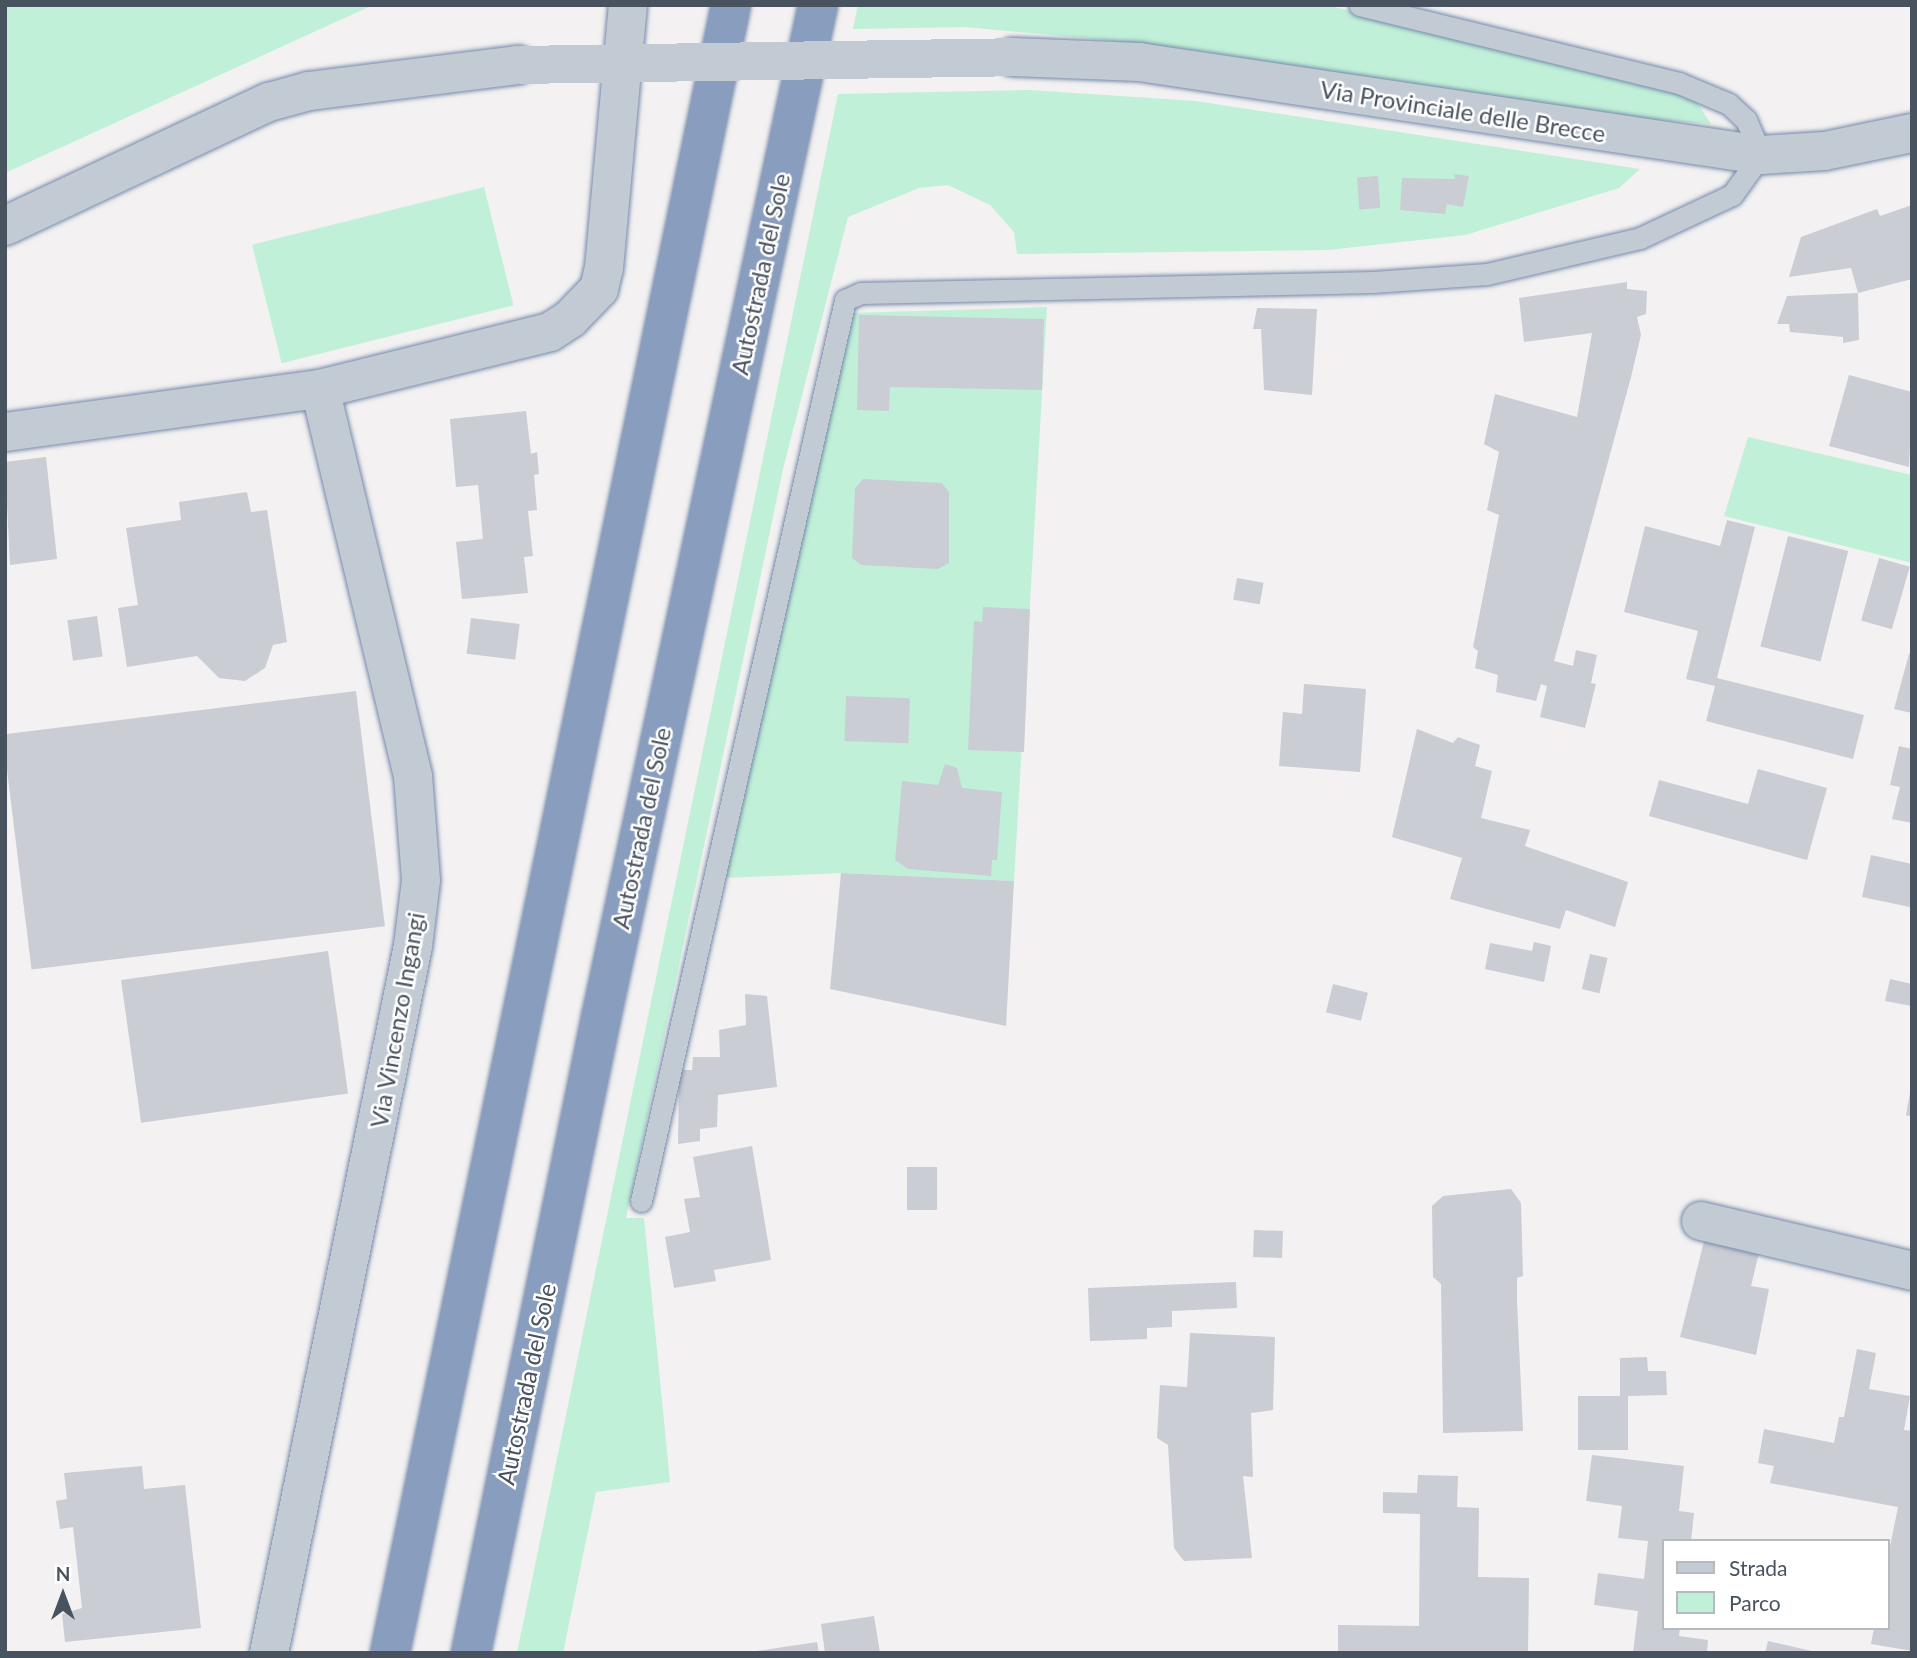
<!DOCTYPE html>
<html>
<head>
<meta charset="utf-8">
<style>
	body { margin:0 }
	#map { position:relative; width:1917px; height:1658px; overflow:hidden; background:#f3f1f1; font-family:Lato,sans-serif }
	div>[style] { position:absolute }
	.green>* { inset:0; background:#c1f0d8; transform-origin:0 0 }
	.building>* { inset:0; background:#cbcdd4; transform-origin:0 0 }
	.roads { filter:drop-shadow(0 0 2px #7589ab) drop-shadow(0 0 2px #7589ab) }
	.lane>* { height:21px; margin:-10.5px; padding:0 10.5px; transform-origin:10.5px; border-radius:10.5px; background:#c2cad3 }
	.street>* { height:38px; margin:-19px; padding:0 19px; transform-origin:19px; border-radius:19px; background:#c2cad3 }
	.highway>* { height:38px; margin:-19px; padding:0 19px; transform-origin:19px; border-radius:19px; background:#899ebf }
	.street-bridge>* { height:38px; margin:-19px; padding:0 19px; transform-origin:19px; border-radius:19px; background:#c2cad3 }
	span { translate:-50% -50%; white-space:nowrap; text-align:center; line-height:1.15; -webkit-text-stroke:5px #fff; paint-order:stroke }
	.street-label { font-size:24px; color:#49525f }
	.frame { position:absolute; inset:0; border:7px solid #49525f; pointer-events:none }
	.legend { position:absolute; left:1662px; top:1539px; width:228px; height:91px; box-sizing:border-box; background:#fff; border:2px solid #b6babf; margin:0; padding:9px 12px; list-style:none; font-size:21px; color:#49525f }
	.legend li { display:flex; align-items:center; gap:14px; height:35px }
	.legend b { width:35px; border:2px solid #b6babf }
	.north { position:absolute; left:28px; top:1560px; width:70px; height:70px; -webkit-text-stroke:5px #fff; paint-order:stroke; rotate:0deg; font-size:19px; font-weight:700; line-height:28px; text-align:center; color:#49525f }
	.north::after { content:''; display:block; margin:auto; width:24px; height:32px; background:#49525f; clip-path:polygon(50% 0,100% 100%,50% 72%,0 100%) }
</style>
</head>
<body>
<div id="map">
	<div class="green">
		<i style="clip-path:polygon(5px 5px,373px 5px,5px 173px)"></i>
		<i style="clip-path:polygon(858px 5px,1326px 5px,1683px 92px,1696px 101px,1711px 124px,1588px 115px,1207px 52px,1095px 39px,965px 27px,853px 29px)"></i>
		<i style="clip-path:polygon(1029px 90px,1196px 101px,1640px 169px,1619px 188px,1465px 235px,1328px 250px,1017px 254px,1014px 232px,990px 205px,948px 185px,919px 188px,848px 217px,783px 469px,626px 1218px,644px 1218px,670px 1482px,596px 1492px,563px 1653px,517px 1653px,838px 94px)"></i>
		<i style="left:484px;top:187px;width:122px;height:239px;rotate:76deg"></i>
		<i style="clip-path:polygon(1047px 307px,1014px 881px,841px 873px,724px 878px,850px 313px)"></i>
		<i style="clip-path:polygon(1748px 437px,1912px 475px,1912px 563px,1724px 516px)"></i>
	</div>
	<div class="building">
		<i style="clip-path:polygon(1454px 174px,1469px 176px,1463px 207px,1447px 204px,1445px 214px,1400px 210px,1402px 178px,1455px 179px)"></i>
		<i style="left:1378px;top:176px;width:32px;height:21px;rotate:86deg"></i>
		<i style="clip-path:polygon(1912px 205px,1912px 279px,1858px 293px,1859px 340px,1843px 343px,1843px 337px,1790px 332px,1789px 324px,1777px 324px,1787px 296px,1858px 293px,1851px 268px,1789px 277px,1801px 237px,1877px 209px,1880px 216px)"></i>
		<i style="clip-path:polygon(1627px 282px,1627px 289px,1647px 291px,1646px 314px,1637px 317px,1641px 335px,1631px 377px,1554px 661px,1573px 666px,1576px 650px,1597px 655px,1591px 683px,1596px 684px,1585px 728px,1540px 717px,1547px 686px,1541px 684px,1536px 701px,1496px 692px,1498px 675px,1475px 668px,1478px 651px,1473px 647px,1499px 515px,1487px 510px,1499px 452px,1484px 444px,1495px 394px,1577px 417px,1592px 333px,1524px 342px,1519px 298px)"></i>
		<i style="clip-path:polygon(1257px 308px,1317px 309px,1312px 395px,1264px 390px,1261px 329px,1253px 329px)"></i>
		<i style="clip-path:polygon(859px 315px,1044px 319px,1042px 390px,890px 387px,889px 411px,857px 410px)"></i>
		<i style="clip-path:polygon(1849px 375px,1912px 392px,1909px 467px,1829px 446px)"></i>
		<i style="clip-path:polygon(526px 411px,531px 454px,537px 452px,539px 474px,534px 475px,537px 510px,528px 511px,533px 556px,524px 557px,528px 593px,462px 599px,456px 542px,483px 539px,478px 485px,456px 487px,450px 419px)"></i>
		<i style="clip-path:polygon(46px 457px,57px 559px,10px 565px,5px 462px)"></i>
		<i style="clip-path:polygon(863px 479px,942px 483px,949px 492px,949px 563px,938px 569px,861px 565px,852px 558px,855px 488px)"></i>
		<i style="clip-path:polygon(247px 492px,251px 512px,267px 510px,287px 642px,273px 645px,265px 668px,245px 681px,219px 678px,197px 656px,127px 667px,118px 608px,138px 605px,126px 528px,181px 520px,179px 502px)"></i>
		<i style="clip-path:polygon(1727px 520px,1755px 527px,1717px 678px,1864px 715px,1853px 759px,1706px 721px,1715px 686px,1686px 679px,1698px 631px,1624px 612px,1645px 526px,1720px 546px)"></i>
		<i style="left:1788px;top:536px;width:62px;height:114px;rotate:14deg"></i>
		<i style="left:1879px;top:558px;width:32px;height:65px;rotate:16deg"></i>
		<i style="left:1237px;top:578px;width:27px;height:22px;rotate:10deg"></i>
		<i style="clip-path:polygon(983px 607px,1030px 609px,1024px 752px,968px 750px,974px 621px,982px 622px)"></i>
		<i style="left:97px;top:616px;width:41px;height:30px;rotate:82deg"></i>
		<i style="left:471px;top:618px;width:49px;height:36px;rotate:7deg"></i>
		<i style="clip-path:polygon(1909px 654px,1912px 654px,1912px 713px,1894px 709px)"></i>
		<i style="clip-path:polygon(1304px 684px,1366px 689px,1360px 772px,1279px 766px,1283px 712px,1302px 714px)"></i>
		<i style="left:356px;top:691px;width:237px;height:356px;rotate:83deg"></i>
		<i style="left:846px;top:696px;width:64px;height:45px;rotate:2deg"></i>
		<i style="clip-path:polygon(1417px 729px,1453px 743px,1458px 737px,1480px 745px,1475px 766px,1492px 771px,1481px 818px,1530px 830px,1525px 846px,1628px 882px,1615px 927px,1566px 910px,1560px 929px,1450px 899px,1462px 858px,1392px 837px)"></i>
		<i style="clip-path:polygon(1899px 746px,1912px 749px,1912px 823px,1892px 819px,1900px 787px,1890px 785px)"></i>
		<i style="clip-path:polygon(945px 764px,957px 768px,962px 788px,1002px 792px,997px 860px,992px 860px,991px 876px,908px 869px,895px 860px,902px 781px,938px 785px)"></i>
		<i style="clip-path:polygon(1758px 769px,1827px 788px,1807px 860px,1649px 816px,1659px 780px,1748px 804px)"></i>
		<i style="clip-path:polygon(1871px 855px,1912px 864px,1910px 907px,1862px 897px)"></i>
		<i style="clip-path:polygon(841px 873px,1014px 881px,1006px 1026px,830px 989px)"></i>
		<i style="clip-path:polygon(1534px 942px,1551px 946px,1544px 982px,1485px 969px,1490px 943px,1532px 951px)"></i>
		<i style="left:328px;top:951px;width:144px;height:209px;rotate:82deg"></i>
		<i style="left:1590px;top:954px;width:18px;height:36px;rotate:13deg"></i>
		<i style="clip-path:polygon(1890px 979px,1912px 984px,1912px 1006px,1885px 1001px)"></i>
		<i style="left:1333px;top:984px;width:36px;height:29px;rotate:14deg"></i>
		<i style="clip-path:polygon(745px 994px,767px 996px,777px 1087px,718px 1095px,717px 1127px,700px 1129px,700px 1141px,678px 1144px,679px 1070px,692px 1070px,693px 1057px,720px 1057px,719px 1030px,746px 1025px)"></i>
		<i style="clip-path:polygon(1910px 1093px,1912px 1093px,1912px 1117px,1906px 1115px)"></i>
		<i style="clip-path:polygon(752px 1146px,771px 1260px,714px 1270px,716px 1281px,674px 1288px,665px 1237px,690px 1232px,684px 1199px,700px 1197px,693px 1157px)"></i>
		<i style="left:937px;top:1167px;width:43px;height:30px;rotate:90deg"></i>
		<i style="clip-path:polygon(1511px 1189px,1521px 1203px,1523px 1276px,1517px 1278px,1517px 1301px,1523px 1431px,1443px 1433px,1441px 1284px,1433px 1277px,1432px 1206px,1443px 1196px)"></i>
		<i style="left:1254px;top:1230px;width:29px;height:27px;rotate:2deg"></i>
		<i style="clip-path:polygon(1704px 1241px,1759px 1253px,1751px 1286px,1769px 1289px,1756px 1355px,1680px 1337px)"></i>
		<i style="clip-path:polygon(1236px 1282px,1237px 1308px,1172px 1311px,1172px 1327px,1147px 1328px,1147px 1339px,1090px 1341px,1088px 1288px)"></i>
		<i style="clip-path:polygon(1190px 1333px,1275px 1337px,1273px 1410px,1251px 1413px,1253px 1477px,1243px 1476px,1252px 1558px,1184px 1561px,1174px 1548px,1168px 1445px,1157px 1438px,1160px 1385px,1187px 1387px)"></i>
		<i style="clip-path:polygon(1857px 1349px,1876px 1353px,1869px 1389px,1910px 1396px,1904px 1430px,1912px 1431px,1912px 1651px,1871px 1644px,1874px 1628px,1887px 1628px,1887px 1561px,1898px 1507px,1770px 1483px,1774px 1466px,1758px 1463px,1764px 1429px,1834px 1443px,1839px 1417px,1844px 1417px)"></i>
		<i style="clip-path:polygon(1647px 1357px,1648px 1371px,1666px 1371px,1667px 1395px,1628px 1396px,1628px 1450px,1578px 1450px,1578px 1396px,1620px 1396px,1620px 1358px)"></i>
		<i style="clip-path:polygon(1592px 1455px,1684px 1466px,1679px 1511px,1694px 1513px,1691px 1541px,1663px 1541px,1663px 1628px,1680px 1628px,1679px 1636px,1708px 1640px,1707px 1653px,1633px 1653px,1638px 1611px,1594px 1605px,1598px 1573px,1644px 1579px,1648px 1541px,1618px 1538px,1622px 1506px,1586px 1501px)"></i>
		<i style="clip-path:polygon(142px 1466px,144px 1489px,185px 1485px,201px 1628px,65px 1642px,62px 1614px,82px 1608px,73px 1527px,60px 1529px,56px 1501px,67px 1499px,64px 1473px)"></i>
		<i style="clip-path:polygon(1418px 1475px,1458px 1476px,1457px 1507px,1479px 1508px,1478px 1577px,1529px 1578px,1528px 1653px,1338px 1653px,1338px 1625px,1419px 1626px,1420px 1514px,1383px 1513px,1383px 1492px,1417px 1493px)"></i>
		<i style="clip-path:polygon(874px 1616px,880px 1653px,825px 1653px,821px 1624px)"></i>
		<i style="clip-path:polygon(1768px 1641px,1816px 1652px,1816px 1653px,1765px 1653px)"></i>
		<i style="clip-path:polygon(817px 1642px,819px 1653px,758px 1653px,757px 1651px)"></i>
	</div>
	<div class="roads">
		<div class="lane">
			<i style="left:641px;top:1201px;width:924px;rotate:-77.24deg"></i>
			<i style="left:845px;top:300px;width:17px;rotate:-24deg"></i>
			<i style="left:861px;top:293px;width:512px;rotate:-1.23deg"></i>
			<i style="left:1373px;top:282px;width:114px;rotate:-4deg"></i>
			<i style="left:1487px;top:274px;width:157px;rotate:-13.2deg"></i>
			<i style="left:1640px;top:238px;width:102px;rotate:-25.1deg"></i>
			<i style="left:1732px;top:195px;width:49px;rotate:-54.1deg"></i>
			<i style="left:1761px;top:155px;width:38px;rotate:-113deg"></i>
			<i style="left:1746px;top:120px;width:23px;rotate:-137deg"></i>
			<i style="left:1729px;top:104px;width:54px;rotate:-157.2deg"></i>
			<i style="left:1679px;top:83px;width:329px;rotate:-166.3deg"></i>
		</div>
		<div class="street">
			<i style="left:1013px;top:57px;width:126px;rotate:2.3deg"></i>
			<i style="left:1139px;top:62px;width:629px;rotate:8.5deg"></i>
			<i style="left:1761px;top:155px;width:64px;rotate:-3.6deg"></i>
			<i style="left:1825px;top:151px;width:89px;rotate:-11.7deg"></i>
			<i style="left:5px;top:226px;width:292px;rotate:-25.2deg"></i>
			<i style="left:269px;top:102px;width:41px;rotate:-15.4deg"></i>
			<i style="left:309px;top:91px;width:211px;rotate:-7.1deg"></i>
			<i style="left:5px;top:432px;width:318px;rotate:-7.8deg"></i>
			<i style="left:320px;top:389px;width:237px;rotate:-13.9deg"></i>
			<i style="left:550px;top:332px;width:24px;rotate:-33deg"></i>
			<i style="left:570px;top:319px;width:42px;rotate:-46deg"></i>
			<i style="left:599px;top:289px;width:22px;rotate:-77deg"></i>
			<i style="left:604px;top:268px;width:264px;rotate:-84.8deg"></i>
			<i style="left:1701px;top:1221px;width:217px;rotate:13.3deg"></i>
			<i style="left:269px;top:1653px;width:722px;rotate:-78.49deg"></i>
			<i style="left:413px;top:946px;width:66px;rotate:-83.1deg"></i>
			<i style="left:421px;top:880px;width:104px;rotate:-94.4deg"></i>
			<i style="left:413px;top:776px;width:398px;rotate:-103.5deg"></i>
		</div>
		<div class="highway">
			<i style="left:390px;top:1653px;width:1683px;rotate:-78.31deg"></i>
			<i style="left:471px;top:1653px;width:648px;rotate:-78.43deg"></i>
			<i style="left:601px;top:1018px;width:1036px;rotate:-77.91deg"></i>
		</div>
	</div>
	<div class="street-bridge">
		<i style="left:518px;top:65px;width:495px;rotate:-0.9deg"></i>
	</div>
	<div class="street-label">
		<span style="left:1463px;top:111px;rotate:9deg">Via Provinciale delle Brecce</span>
		<span style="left:760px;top:274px;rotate:-78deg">Autostrada del Sole</span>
		<span style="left:641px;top:828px;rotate:-78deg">Autostrada del Sole</span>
		<span style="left:397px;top:1020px;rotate:-80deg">Via Vincenzo Ingangi</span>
		<span style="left:526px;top:1384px;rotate:-78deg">Autostrada del Sole</span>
	</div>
	<div class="frame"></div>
	<ul class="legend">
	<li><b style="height:9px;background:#c2cad3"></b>Strada</li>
	<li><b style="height:19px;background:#c1f0d8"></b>Parco</li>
	</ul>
	<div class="north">N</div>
</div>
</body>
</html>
